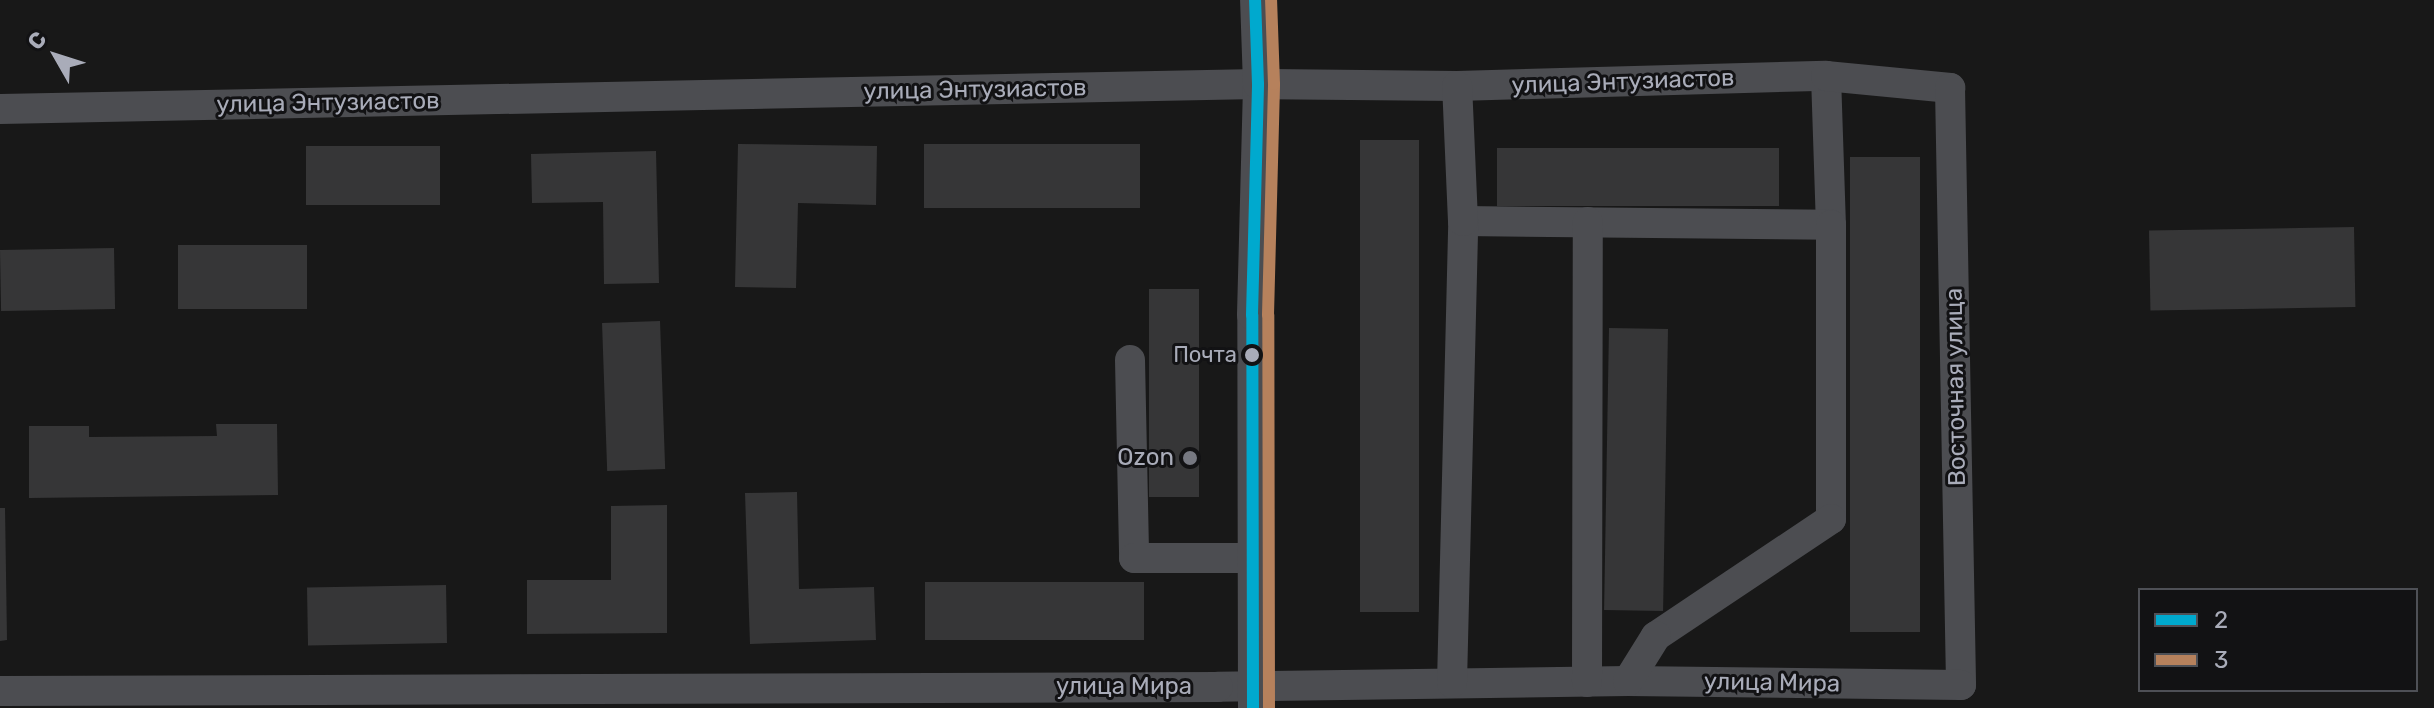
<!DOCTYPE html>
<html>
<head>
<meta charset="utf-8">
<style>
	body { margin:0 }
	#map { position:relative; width:2434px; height:708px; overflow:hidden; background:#181818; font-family:Rubik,sans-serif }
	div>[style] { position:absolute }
	.building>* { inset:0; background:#363637; transform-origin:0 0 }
	.minor>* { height:30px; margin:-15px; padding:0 15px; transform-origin:15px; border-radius:15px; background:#4c4d51 }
	.bus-1>* { height:12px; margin:-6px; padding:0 6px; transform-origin:6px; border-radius:6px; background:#00a9ce }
	.bus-2>* { height:12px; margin:-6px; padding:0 6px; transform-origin:6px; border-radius:6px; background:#b6815c }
	.dots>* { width:22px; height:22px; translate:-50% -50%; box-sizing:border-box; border:4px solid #121214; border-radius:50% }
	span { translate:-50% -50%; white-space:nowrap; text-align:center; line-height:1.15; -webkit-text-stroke:6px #121214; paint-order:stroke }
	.bus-label { font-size:22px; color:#a9acb9 }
	.right { translate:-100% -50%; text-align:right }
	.street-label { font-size:24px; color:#a9acb9 }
	.poi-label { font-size:24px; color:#a9acb9 }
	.legend { position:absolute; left:2138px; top:588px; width:280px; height:104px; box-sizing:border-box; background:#121214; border:2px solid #4e5056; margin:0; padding:10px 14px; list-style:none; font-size:24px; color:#a9acb9 }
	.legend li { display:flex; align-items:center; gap:16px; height:40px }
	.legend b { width:40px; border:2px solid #4e5056 }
	.north { position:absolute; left:16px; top:16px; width:80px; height:80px; -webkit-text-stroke:6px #121214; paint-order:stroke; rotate:309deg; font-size:22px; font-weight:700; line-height:32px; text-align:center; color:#a9acb9 }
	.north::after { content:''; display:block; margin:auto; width:28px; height:36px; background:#a9acb9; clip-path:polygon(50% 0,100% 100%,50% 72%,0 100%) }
</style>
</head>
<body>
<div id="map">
	<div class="building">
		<i style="left:1360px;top:140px;width:59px;height:472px"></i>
		<i style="clip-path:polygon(738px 144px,877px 146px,876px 205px,798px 203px,796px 288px,735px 287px)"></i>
		<i style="left:924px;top:144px;width:216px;height:64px"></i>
		<i style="left:440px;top:146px;width:59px;height:134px;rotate:90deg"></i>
		<i style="left:1497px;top:148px;width:282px;height:58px"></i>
		<i style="clip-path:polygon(656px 151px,659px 283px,604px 284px,603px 202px,532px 203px,531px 154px)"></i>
		<i style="left:1850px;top:157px;width:70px;height:475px"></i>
		<i style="left:2354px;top:227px;width:80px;height:205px;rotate:89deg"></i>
		<i style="left:178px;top:245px;width:129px;height:64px"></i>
		<i style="left:114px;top:248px;width:61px;height:114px;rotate:89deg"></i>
		<i style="left:1199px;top:289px;width:208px;height:50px;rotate:90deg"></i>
		<i style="left:660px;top:321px;width:148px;height:58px;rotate:88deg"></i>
		<i style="left:1609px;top:328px;width:59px;height:282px;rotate:1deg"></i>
		<i style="clip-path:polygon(216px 424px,277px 424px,278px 495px,29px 498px,29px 426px,89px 426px,89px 437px,217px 436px)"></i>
		<i style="clip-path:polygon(797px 492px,799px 589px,874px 587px,876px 640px,750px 644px,745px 493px)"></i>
		<i style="clip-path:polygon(667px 505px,667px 633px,527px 634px,527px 580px,611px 580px,611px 506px)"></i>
		<i style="clip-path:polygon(0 508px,5px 508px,7px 640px,0 641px)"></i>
		<i style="left:1144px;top:582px;width:58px;height:219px;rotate:90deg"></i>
		<i style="left:446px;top:585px;width:58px;height:139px;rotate:89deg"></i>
	</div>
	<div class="minor">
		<i style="left:1826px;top:76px;width:149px;rotate:88.1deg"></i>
		<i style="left:0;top:109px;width:1258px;rotate:-1.14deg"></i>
		<i style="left:1258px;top:84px;width:199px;rotate:0.6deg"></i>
		<i style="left:1457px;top:86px;width:369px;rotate:-1.6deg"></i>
		<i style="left:1826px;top:76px;width:125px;rotate:5.5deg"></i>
		<i style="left:1950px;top:88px;width:597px;rotate:88.94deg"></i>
		<i style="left:1961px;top:685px;width:333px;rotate:-179.3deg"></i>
		<i style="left:1628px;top:681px;width:410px;rotate:179.2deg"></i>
		<i style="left:1218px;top:687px;width:1218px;rotate:179.81deg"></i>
		<i style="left:1463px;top:221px;width:368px;rotate:0.6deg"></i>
		<i style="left:1831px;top:225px;width:294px;rotate:90deg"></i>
		<i style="left:1831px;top:519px;width:211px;rotate:146.2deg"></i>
		<i style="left:1656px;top:636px;width:53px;rotate:121.9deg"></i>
		<i style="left:1130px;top:360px;width:198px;rotate:88.8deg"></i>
		<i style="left:1134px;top:558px;width:118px"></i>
		<i style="left:1587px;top:682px;width:460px;rotate:-89.9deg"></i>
		<i style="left:1452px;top:683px;width:462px;rotate:-88.6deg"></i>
		<i style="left:1463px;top:221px;width:135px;rotate:-92.5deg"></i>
		<i style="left:1253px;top:708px;width:393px;rotate:-90.1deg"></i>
		<i style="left:1252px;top:315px;width:231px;rotate:-88.5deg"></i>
		<i style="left:1258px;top:84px;width:84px;rotate:-92deg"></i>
	</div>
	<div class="bus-1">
		<i style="left:1253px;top:708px;width:393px;rotate:-90.1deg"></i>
		<i style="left:1252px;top:315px;width:231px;rotate:-88.5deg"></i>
		<i style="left:1258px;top:84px;width:84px;rotate:-92deg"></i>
	</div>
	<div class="bus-2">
		<i style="left:1269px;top:708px;width:393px;rotate:-90.1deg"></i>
		<i style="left:1268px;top:315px;width:231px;rotate:-88.5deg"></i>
		<i style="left:1274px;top:84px;width:84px;rotate:-92deg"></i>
	</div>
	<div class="dots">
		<i style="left:1252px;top:355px;background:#a9acb9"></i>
		<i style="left:1190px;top:458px;background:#767881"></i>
	</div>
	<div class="bus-label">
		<span class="right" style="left:1237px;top:355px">Почта</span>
	</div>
	<div class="street-label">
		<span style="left:1623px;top:82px;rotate:-2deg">улица Энтузиастов</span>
		<span style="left:975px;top:90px;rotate:-1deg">улица Энтузиастов</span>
		<span style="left:328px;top:103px;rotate:-1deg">улица Энтузиастов</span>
		<span style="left:1956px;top:387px;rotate:-91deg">Восточная улица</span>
		<span style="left:1772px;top:683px;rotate:1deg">улица Мира</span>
		<span style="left:1124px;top:687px">улица Мира</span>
	</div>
	<div class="poi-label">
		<span class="right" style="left:1174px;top:458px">Ozon</span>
	</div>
	<ul class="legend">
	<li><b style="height:10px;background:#00a9ce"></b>2</li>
	<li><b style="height:10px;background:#b6815c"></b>3</li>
	</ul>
	<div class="north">С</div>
</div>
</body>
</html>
